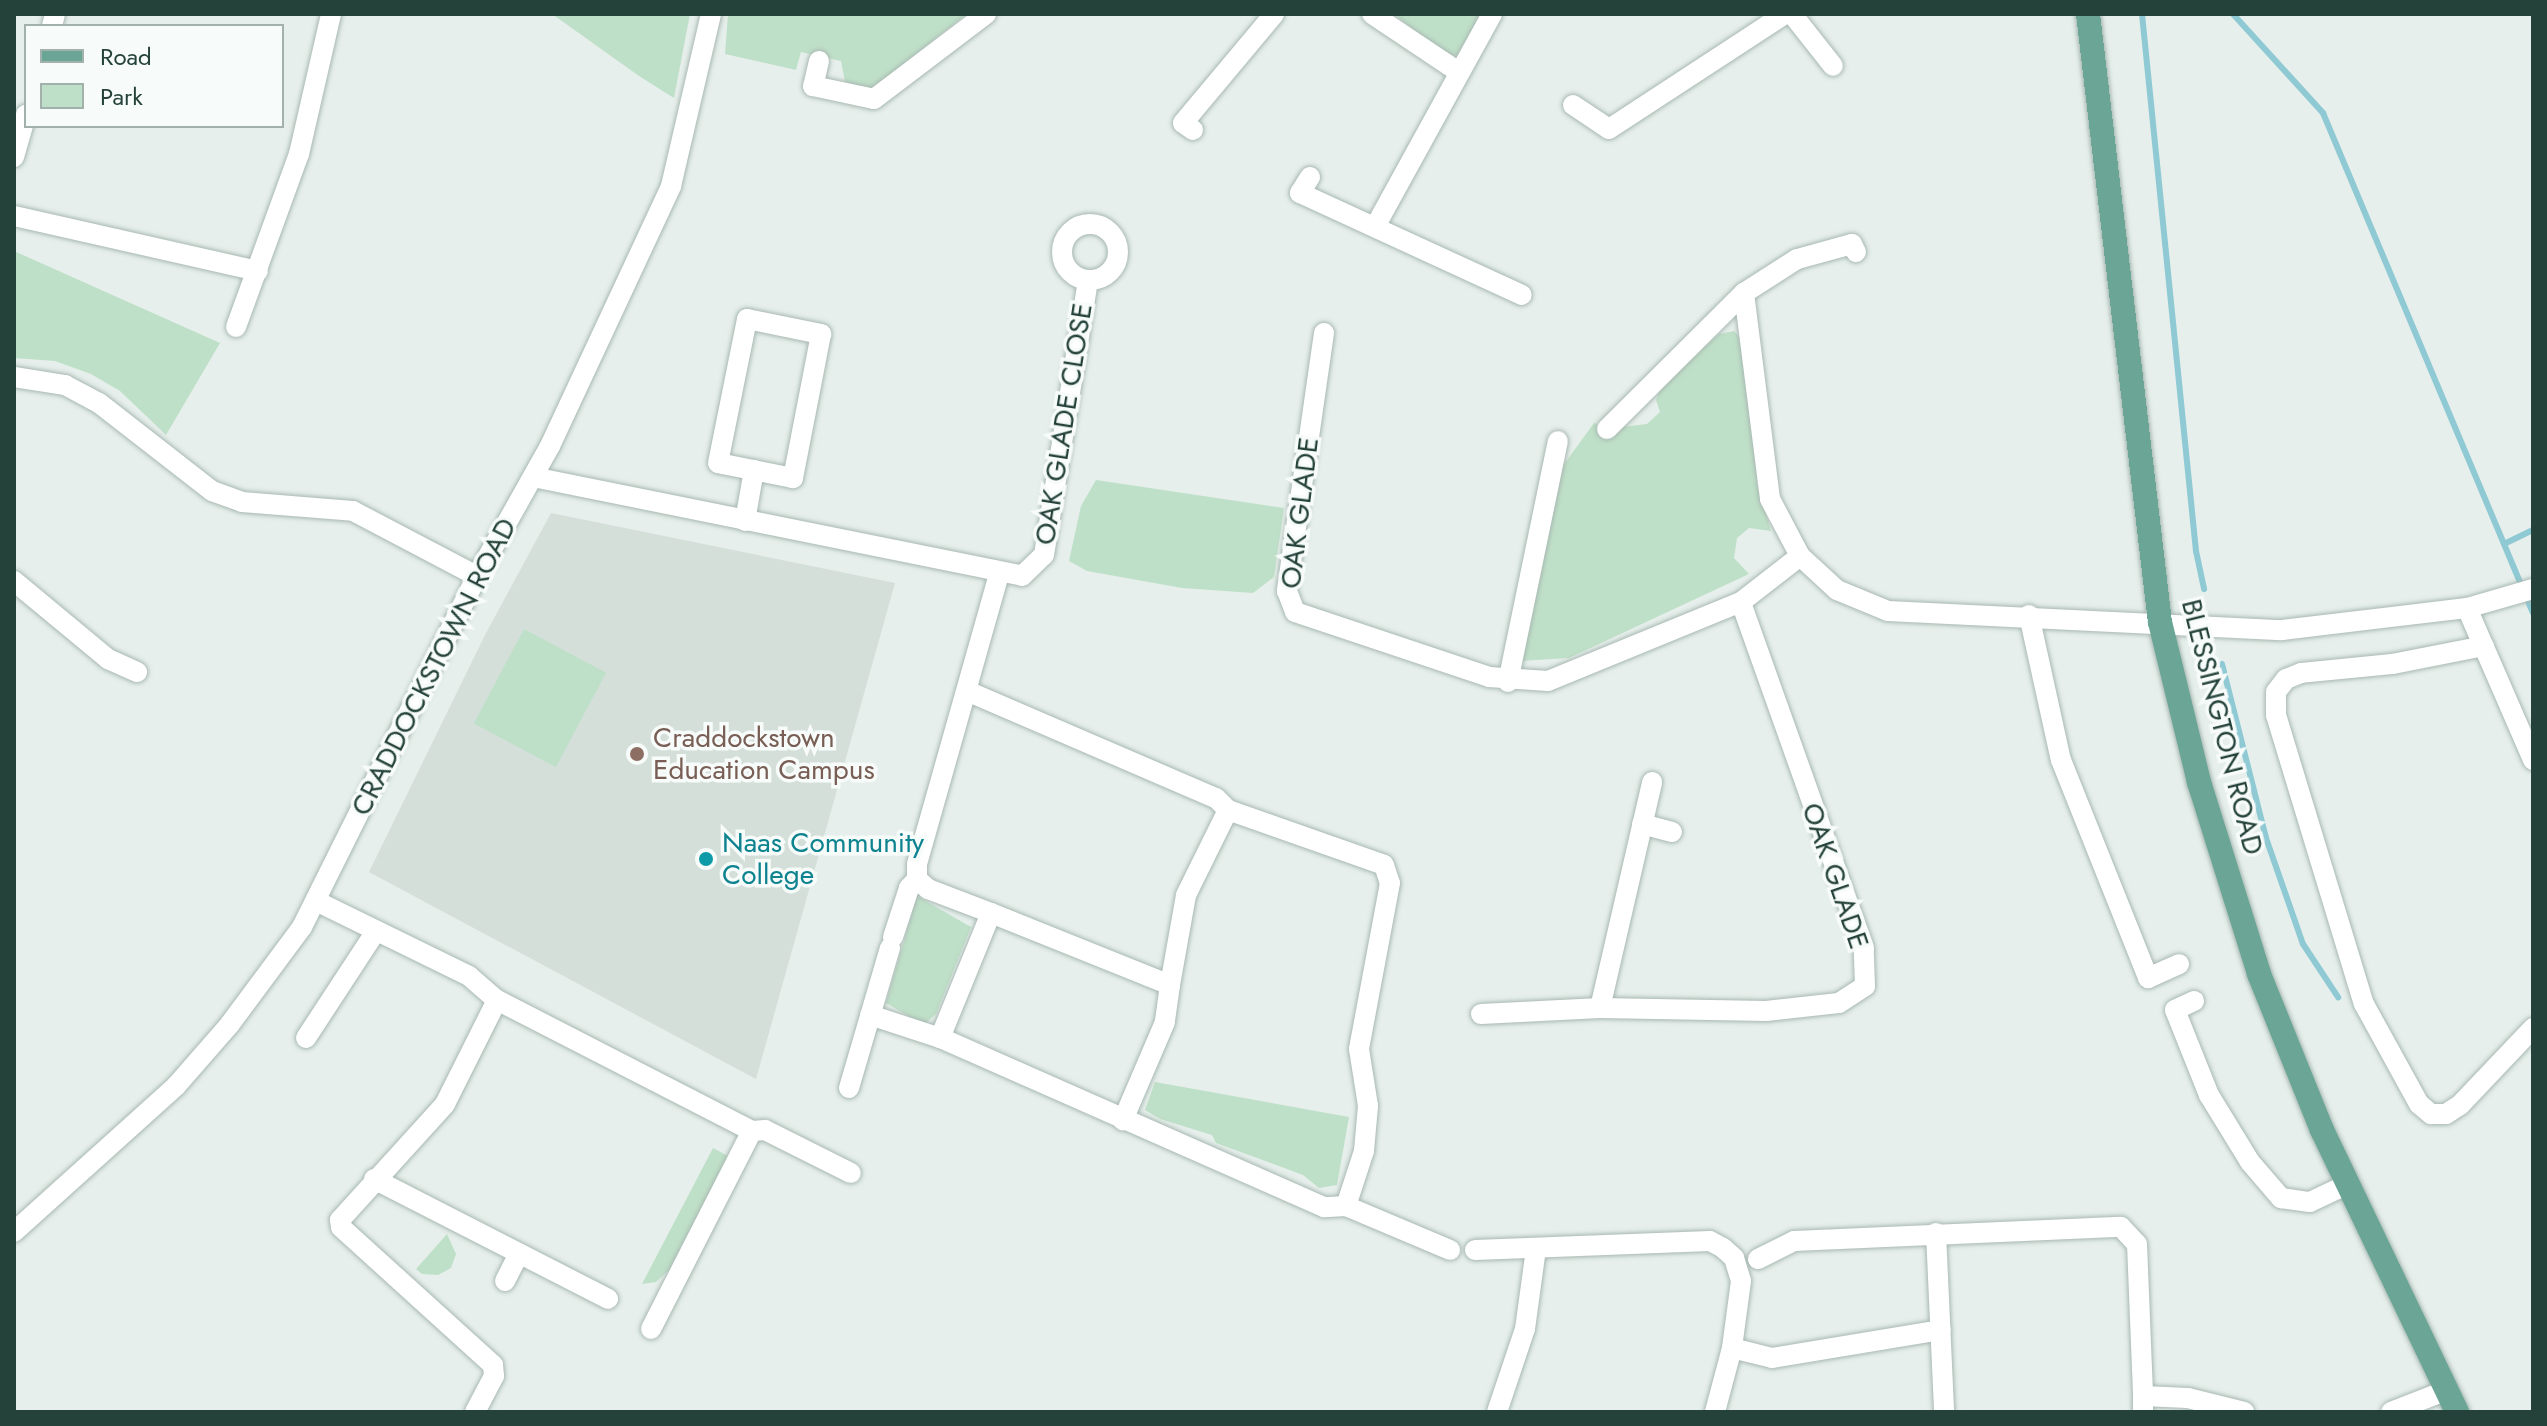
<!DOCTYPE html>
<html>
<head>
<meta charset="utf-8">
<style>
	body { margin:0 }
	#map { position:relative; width:2547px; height:1426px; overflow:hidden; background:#e6efeb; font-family:Jost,sans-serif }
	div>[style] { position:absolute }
	.built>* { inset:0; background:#d4dfda }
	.green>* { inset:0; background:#bfe0c8; transform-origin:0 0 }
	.stream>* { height:6px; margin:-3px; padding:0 3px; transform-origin:3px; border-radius:3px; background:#8ec9d4 }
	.roads { filter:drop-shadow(0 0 2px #a8b8b2) drop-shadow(0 0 2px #a8b8b2) }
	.minor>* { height:20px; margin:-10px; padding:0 10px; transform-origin:10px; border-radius:10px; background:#fff }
	.minor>.ring { margin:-10px; padding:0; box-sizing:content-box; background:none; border:20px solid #fff; border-radius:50% }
	.major>* { height:24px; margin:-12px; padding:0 12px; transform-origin:12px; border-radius:12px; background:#6aa596 }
	.dots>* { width:22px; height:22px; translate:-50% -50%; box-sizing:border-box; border:4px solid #f7fbf9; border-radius:50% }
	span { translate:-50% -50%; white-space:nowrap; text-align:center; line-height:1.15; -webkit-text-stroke:7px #f7fbf9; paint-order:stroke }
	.street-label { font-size:28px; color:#24423a }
	.education-label { font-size:28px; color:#785e54 }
	.left { translate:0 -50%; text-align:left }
	.culture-label { font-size:28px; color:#0d838f }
	.frame { position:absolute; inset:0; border:16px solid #24423a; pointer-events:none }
	.legend { position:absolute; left:24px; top:24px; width:260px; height:104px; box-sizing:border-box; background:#f7fbf9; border:2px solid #a3b1ad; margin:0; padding:10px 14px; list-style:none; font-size:24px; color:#24423a }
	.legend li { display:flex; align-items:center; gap:16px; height:40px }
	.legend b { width:40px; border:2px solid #a3b1ad }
</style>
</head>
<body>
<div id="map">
	<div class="built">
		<i style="clip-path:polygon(551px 513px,895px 583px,756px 1079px,369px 872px,485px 635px)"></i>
	</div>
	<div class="green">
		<i style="clip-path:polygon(552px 14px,690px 14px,674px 98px,639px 76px)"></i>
		<i style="clip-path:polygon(728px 14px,966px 14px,872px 89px,845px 82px,841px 61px,801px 52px,796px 70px,725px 54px)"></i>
		<i style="clip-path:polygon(1394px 14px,1485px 14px,1459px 55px,1446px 56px)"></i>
		<i style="clip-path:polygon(14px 251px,220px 343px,166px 435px,120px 391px,91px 374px,55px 361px,14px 358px)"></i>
		<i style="clip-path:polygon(1734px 331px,1743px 341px,1750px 370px,1757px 485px,1771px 531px,1749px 528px,1737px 538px,1734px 558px,1749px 574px,1569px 658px,1521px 661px,1562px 467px,1594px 423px,1613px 428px,1647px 424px,1660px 412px,1656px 400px,1661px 386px,1719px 334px)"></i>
		<i style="clip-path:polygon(1096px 480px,1284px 508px,1274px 577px,1253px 593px,1182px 588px,1087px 571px,1069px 561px,1081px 506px)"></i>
		<i style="left:524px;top:629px;width:93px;height:107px;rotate:28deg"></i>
		<i style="clip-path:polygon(917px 896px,971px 927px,936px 1014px,924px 1025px,886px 1003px)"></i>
		<i style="clip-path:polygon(1155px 1082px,1349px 1117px,1337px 1185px,1319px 1188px,1303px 1175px,1216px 1143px,1212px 1135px,1160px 1119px,1145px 1110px)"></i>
		<i style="clip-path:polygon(713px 1148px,728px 1156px,669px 1270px,656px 1282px,642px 1284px)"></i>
		<i style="clip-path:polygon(447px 1234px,456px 1254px,451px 1268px,438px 1275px,422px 1274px,416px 1269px)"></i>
	</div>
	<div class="stream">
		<i style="left:2142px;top:14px;width:540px;rotate:84.26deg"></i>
		<i style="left:2196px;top:551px;width:39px;rotate:78deg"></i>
		<i style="left:2233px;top:14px;width:134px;rotate:47.7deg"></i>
		<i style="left:2323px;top:113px;width:542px;rotate:67.22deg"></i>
		<i style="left:2504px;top:544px;width:32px;rotate:-26deg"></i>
		<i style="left:2222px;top:664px;width:179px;rotate:75.8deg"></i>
		<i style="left:2266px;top:838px;width:112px;rotate:70.8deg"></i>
		<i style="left:2303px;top:944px;width:64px;rotate:56.6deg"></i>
	</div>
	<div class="roads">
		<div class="minor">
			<i style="left:1372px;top:14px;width:102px;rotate:33.8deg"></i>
			<i style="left:1792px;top:14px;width:66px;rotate:51.7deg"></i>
			<i style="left:52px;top:26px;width:12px;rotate:-76deg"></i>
			<i style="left:819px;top:61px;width:26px;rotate:103deg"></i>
			<i style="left:813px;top:86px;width:62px;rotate:12deg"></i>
			<i style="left:874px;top:99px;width:141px;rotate:-37.2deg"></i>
			<i style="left:1573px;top:105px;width:43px;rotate:33.7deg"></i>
			<i style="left:1609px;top:129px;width:210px;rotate:-33.2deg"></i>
			<i style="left:1193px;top:130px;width:12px;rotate:-145deg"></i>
			<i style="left:1183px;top:123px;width:142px;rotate:-50.1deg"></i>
			<i style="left:14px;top:157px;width:44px;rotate:-74.1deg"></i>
			<i style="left:1310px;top:177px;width:19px;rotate:122deg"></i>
			<i style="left:1300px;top:193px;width:244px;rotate:24.7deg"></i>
			<i style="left:14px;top:216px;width:250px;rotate:12.7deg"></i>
			<i class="ring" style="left:1062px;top:224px;width:36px;height:36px"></i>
			<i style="left:1376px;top:225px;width:241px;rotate:-61.2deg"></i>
			<i style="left:1856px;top:252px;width:9px;rotate:-117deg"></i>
			<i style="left:1852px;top:244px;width:57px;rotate:164.7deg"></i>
			<i style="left:1797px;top:259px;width:63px;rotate:147.3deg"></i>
			<i style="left:1744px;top:293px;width:208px;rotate:82.8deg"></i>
			<i style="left:1770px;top:499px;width:64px;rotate:62.2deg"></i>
			<i style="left:1800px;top:556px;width:50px;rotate:42.6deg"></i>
			<i style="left:1837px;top:590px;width:55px;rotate:22.4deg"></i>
			<i style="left:1888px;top:611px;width:394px;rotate:2.8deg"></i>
			<i style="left:2282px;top:630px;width:186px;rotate:-6.8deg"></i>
			<i style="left:2467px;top:608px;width:69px;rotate:-16.1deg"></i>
			<i style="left:747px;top:319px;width:76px;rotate:11.5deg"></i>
			<i style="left:821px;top:334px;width:147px;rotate:101deg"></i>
			<i style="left:793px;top:478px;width:76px;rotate:-168.7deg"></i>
			<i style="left:718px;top:463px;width:147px;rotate:-78.6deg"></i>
			<i style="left:236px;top:327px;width:184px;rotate:-70deg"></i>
			<i style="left:299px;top:154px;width:144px;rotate:-77.1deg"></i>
			<i style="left:1324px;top:333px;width:261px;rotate:98.2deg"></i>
			<i style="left:1287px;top:591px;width:22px;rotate:69deg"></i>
			<i style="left:1295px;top:612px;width:205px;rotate:18.5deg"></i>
			<i style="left:1489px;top:677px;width:59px;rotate:3.9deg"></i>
			<i style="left:1548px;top:681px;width:209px;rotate:-22.3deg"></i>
			<i style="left:1741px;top:602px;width:75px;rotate:-37.9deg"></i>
			<i style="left:14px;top:377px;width:52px;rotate:8.9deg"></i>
			<i style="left:65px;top:385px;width:38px;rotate:28deg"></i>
			<i style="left:99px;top:403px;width:143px;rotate:37.9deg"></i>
			<i style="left:212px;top:491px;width:32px;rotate:20deg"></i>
			<i style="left:242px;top:502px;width:111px;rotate:4.6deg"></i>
			<i style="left:353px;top:511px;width:140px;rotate:27.7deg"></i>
			<i style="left:1607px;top:429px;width:193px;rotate:-44.8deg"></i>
			<i style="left:533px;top:477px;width:499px;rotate:11.4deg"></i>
			<i style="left:1022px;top:576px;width:30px;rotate:-44deg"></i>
			<i style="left:1044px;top:555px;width:278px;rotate:-80.9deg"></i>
			<i style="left:745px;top:521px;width:52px;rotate:-80deg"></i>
			<i style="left:14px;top:581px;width:122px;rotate:39.7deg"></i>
			<i style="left:108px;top:659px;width:32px;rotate:24deg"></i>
			<i style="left:2467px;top:608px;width:166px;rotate:66.5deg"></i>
			<i style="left:2029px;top:615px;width:148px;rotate:77.6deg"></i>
			<i style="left:2061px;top:760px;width:235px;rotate:68.2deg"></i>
			<i style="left:2148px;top:978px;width:34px;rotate:-24deg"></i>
			<i style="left:2484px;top:646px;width:94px;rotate:168.9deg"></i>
			<i style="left:2392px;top:664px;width:91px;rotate:174.4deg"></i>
			<i style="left:2301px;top:673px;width:16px;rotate:158deg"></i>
			<i style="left:2286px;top:679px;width:16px;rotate:128deg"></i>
			<i style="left:2276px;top:692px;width:23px;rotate:90deg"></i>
			<i style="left:2276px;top:715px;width:302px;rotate:73.1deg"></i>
			<i style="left:2364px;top:1004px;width:114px;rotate:61.2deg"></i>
			<i style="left:2419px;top:1104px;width:16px;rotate:40deg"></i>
			<i style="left:2431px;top:1114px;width:15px"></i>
			<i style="left:2446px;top:1114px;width:17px;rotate:-33deg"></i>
			<i style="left:2460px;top:1105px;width:106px;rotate:-46.5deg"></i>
			<i style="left:1508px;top:682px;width:246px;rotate:-78.3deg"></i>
			<i style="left:967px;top:691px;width:271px;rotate:23.3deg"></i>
			<i style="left:1216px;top:798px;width:17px;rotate:45deg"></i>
			<i style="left:1228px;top:810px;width:165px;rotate:19.4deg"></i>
			<i style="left:1384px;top:865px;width:19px;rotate:72deg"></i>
			<i style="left:1390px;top:883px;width:169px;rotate:100.6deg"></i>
			<i style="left:1359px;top:1049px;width:58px;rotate:81deg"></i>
			<i style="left:1368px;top:1106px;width:45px;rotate:95.1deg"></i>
			<i style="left:1364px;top:1151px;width:58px;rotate:108.1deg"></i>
			<i style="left:1346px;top:1206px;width:22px;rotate:177deg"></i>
			<i style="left:1324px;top:1207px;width:420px;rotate:-156.2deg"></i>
			<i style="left:940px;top:1038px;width:135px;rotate:-67.8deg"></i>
			<i style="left:991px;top:913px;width:67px;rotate:-159.1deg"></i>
			<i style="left:928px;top:889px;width:15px;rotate:-138deg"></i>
			<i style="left:917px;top:879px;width:15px;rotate:-90deg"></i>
			<i style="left:917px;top:864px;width:301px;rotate:-74.2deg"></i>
			<i style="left:1642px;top:824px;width:31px;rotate:15deg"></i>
			<i style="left:316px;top:901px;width:170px;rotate:26.1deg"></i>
			<i style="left:469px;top:976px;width:37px;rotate:41deg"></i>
			<i style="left:497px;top:1000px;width:287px;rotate:27.2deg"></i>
			<i style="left:752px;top:1131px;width:13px;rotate:-4deg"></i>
			<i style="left:765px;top:1130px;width:96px;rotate:26.6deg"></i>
			<i style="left:991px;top:913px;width:193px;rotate:21.9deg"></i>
			<i style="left:1170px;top:985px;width:37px;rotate:98deg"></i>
			<i style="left:1165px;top:1022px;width:107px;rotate:113.2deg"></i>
			<i style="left:893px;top:937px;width:52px;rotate:-71.9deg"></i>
			<i style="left:909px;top:888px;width:12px;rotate:-48deg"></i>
			<i style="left:1170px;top:985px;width:91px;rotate:-79.9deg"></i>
			<i style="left:1186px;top:895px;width:95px;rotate:-63.7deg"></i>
			<i style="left:2194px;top:1001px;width:21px;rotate:155deg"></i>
			<i style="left:2175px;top:1010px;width:92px;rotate:68.2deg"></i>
			<i style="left:2209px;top:1095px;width:79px;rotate:58.5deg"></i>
			<i style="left:2250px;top:1162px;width:48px;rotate:49.3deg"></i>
			<i style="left:2281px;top:1198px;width:29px;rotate:8deg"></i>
			<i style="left:2310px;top:1202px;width:42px;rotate:-25.3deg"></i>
			<i style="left:1600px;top:1008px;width:232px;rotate:-77deg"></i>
			<i style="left:1481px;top:1014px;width:119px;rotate:-2.9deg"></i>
			<i style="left:1600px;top:1008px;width:166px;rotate:1deg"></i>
			<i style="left:1766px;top:1011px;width:73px;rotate:-6.3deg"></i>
			<i style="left:1839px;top:1003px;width:31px;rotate:-33deg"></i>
			<i style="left:1865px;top:986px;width:38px;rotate:-92deg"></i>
			<i style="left:1864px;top:948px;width:367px;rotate:-109.6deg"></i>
			<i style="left:870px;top:1015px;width:74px;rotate:18.2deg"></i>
			<i style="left:306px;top:1038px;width:128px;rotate:-56.8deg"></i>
			<i style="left:849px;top:1088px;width:146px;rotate:-73.7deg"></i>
			<i style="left:374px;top:1179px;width:263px;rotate:27.1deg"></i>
			<i style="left:1346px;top:1206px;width:113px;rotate:22.9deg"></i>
			<i style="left:14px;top:1232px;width:218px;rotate:-42deg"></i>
			<i style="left:176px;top:1086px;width:82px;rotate:-48.9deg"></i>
			<i style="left:230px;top:1024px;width:121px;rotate:-53.4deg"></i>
			<i style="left:302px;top:927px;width:392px;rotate:-63.5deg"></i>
			<i style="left:477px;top:576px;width:149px;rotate:-60.7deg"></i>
			<i style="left:550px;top:446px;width:287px;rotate:-65deg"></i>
			<i style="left:671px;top:186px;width:177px;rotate:-76.9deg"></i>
			<i style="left:1936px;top:1233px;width:179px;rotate:87.4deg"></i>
			<i style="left:1475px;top:1250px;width:235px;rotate:-2.2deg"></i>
			<i style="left:1710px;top:1241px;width:15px;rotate:28deg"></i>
			<i style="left:1723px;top:1248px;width:15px;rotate:42deg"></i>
			<i style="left:1734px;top:1258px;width:24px;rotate:73deg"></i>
			<i style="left:1741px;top:1281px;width:68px;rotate:97.7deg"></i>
			<i style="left:1732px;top:1348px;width:66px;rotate:104.9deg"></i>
			<i style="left:1758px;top:1259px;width:40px;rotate:-26.6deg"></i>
			<i style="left:1794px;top:1241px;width:327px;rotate:-2.5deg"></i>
			<i style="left:2121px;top:1227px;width:23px;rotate:47deg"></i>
			<i style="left:2137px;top:1244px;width:152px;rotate:87.7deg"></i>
			<i style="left:505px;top:1281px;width:31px;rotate:-63deg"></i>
			<i style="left:651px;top:1329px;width:222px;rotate:-63deg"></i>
			<i style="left:1732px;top:1348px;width:41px;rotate:14deg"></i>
			<i style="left:1772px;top:1358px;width:171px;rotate:-9.4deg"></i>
			<i style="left:475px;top:1412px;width:41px;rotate:-62.2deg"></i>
			<i style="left:494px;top:1376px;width:11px;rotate:-95deg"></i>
			<i style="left:493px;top:1365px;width:205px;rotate:-137.8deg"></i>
			<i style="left:341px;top:1227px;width:7px;rotate:-98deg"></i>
			<i style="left:340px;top:1220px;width:156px;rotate:-47.8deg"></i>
			<i style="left:445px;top:1104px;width:116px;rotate:-63.4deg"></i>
			<i style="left:1497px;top:1412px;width:88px;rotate:-71.4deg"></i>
			<i style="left:1525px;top:1329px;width:81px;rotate:-82.2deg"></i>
			<i style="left:2143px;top:1412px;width:16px;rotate:-90deg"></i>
			<i style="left:2143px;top:1396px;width:45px;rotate:2.5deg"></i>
			<i style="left:2188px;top:1398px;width:58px;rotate:14deg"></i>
			<i style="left:2391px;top:1412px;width:60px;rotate:-21.4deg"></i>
		</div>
		<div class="major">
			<i style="left:2088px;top:14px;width:612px;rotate:83.25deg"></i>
			<i style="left:2160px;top:622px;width:165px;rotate:76.3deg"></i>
			<i style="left:2199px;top:782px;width:201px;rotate:72.6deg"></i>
			<i style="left:2259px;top:974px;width:168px;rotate:68deg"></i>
			<i style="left:2322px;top:1130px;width:313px;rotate:64.4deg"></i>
		</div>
	</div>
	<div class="dots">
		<i style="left:637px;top:754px;background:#8d6e63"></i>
		<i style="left:706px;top:859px;background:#0f9aa8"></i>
	</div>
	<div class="street-label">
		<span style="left:1064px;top:424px;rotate:-81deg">OAK GLADE CLOSE</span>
		<span style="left:1300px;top:513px;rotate:-83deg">OAK GLADE</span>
		<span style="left:434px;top:667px;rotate:-63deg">CRADDOCKSTOWN ROAD</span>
		<span style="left:2222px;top:727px;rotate:76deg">BLESSINGTON ROAD</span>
		<span style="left:1835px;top:876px;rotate:71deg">OAK GLADE</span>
	</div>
	<div class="education-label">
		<span class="left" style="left:653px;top:754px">Craddockstown<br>Education Campus</span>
	</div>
	<div class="culture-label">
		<span class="left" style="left:722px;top:859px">Naas Community<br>College</span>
	</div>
	<div class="frame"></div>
	<ul class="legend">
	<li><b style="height:10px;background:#6aa596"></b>Road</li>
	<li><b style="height:22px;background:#bfe0c8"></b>Park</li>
	</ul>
</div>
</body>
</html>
